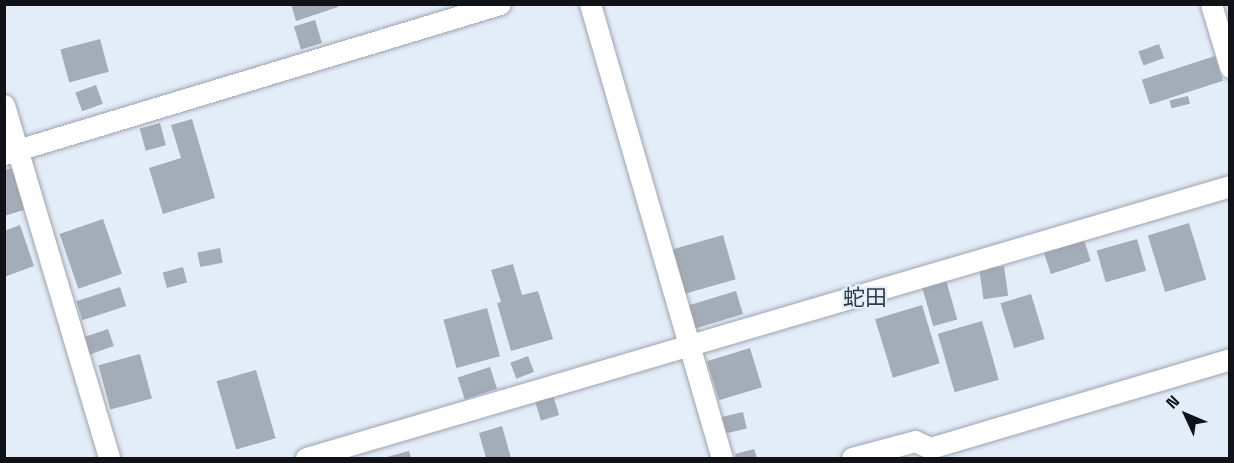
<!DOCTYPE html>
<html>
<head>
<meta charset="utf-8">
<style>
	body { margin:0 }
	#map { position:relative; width:1234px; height:463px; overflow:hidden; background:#e3edf8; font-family:"Space Grotesk","Noto Sans JP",sans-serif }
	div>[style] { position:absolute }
	.building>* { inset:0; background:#a3acb7; transform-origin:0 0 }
	.roads { filter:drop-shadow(0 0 2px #9ca4af) drop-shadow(0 0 2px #9ca4af) }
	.street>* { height:21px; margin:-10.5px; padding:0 10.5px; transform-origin:10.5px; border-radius:10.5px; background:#fff }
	span { translate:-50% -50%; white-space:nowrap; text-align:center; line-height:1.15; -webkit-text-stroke:4.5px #e3edf8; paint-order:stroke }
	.neighbourhood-label { font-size:22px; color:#333b44 }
	.frame { position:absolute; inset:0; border:6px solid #0f1216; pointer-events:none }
	.north { position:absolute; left:1156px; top:385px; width:60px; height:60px; -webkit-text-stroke:4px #e3edf8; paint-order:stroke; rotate:314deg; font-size:16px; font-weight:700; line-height:24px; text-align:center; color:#0f1216 }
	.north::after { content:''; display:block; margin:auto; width:21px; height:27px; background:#0f1216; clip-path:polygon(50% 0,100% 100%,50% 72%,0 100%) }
</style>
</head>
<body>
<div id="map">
	<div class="building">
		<i style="clip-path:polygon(291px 4px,337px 4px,338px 7px,296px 21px)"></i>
		<i style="left:315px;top:20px;width:24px;height:22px;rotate:73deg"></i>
		<i style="left:100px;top:39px;width:34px;height:41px;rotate:75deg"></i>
		<i style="left:1159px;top:44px;width:15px;height:22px;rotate:70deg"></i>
		<i style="left:1215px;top:56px;width:26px;height:77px;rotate:72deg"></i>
		<i style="left:96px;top:85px;width:20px;height:22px;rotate:70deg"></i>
		<i style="left:1188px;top:96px;width:8px;height:19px;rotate:76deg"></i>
		<i style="clip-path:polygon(192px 119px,215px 198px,163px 214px,149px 168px,181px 158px,171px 125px)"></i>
		<i style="left:160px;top:123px;width:23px;height:21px;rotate:75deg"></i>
		<i style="clip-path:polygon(13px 168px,24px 210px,4px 216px,4px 170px)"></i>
		<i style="left:103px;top:219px;width:58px;height:46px;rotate:71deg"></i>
		<i style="left:1189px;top:223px;width:59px;height:43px;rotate:73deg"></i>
		<i style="clip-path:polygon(20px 225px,34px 266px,4px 277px,4px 231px)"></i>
		<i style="left:723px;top:235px;width:46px;height:53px;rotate:74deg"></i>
		<i style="left:1137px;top:239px;width:33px;height:42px;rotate:74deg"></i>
		<i style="left:1084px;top:240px;width:22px;height:42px;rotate:72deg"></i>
		<i style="left:220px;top:248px;width:15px;height:23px;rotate:79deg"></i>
		<i style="clip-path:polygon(513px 264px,522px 295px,538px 291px,553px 339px,511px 351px,497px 303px,501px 302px,491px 270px)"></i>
		<i style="left:1004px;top:266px;width:30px;height:25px;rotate:82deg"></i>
		<i style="left:183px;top:267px;width:16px;height:21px;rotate:75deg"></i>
		<i style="left:946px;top:280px;width:41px;height:25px;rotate:74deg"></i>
		<i style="left:120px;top:287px;width:20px;height:46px;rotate:72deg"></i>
		<i style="left:736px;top:291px;width:24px;height:50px;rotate:73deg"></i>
		<i style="left:1031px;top:294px;width:47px;height:32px;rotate:73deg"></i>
		<i style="left:922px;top:305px;width:61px;height:49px;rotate:73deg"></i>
		<i style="left:487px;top:308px;width:50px;height:45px;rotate:75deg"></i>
		<i style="left:982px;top:321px;width:61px;height:46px;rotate:74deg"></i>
		<i style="left:108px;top:329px;width:18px;height:28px;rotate:71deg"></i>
		<i style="left:750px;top:348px;width:41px;height:45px;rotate:73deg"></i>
		<i style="left:140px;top:354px;width:46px;height:43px;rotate:75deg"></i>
		<i style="left:528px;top:356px;width:17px;height:19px;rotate:69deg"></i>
		<i style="left:490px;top:367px;width:23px;height:34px;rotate:72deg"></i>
		<i style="left:256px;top:370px;width:71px;height:41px;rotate:74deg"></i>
		<i style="left:553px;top:395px;width:21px;height:19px;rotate:73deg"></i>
		<i style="left:743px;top:412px;width:17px;height:23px;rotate:77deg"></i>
		<i style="clip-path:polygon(502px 426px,511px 458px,486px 458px,479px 433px)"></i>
		<i style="clip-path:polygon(754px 449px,757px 458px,736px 458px,735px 454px)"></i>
		<i style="clip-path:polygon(409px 451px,411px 458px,383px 458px)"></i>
	</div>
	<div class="roads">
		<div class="street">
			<i style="left:590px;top:4px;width:473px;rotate:73.8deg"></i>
			<i style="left:1211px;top:4px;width:66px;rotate:73.2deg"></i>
			<i style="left:4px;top:105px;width:368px;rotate:73.4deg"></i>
			<i style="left:4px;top:154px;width:518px;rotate:-16.83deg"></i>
			<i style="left:306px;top:458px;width:963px;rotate:-16.4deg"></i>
			<i style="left:852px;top:458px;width:65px;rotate:-15.1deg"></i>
			<i style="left:915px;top:441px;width:17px;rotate:25deg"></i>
			<i style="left:930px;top:448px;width:313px;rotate:-16.5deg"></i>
		</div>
	</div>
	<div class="neighbourhood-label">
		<span style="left:865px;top:298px">蛇田</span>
	</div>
	<div class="frame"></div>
	<div class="north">N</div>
</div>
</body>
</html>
